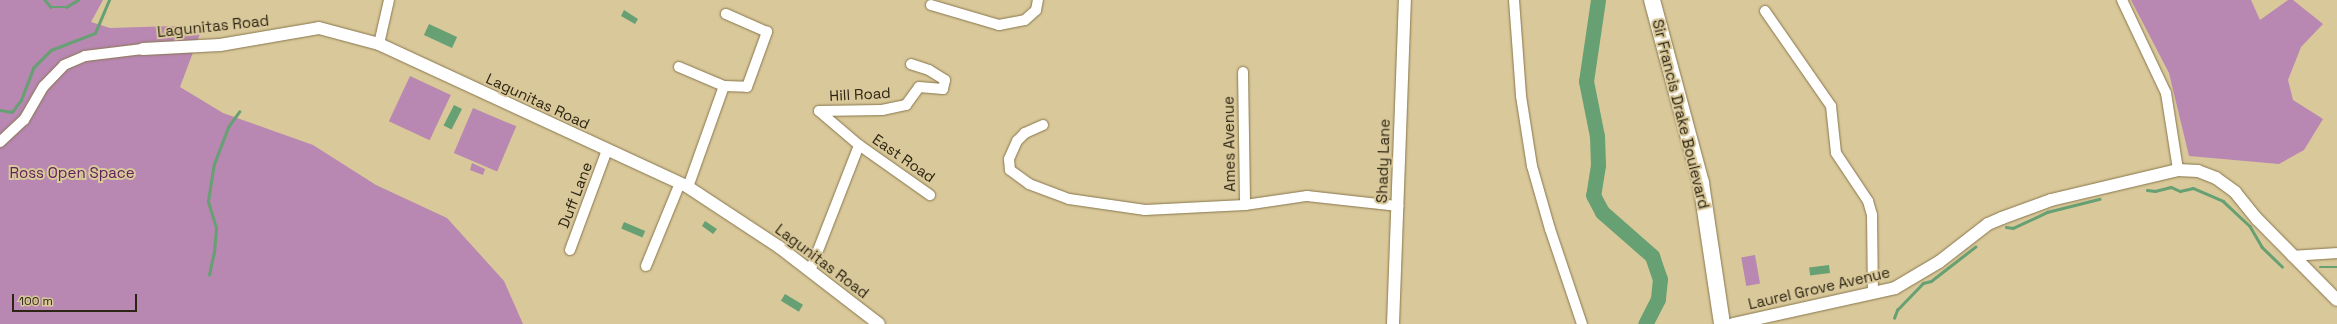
<!DOCTYPE html>
<html>
<head>
<meta charset="utf-8">
<style>
	body { margin:0 }
	#map { position:relative; width:2337px; height:324px; overflow:hidden; background:#d9c89a; font-family:"Space Grotesk",sans-serif }
	div>[style] { position:absolute }
	.green>* { inset:0; background:#b887b2; transform-origin:0 0 }
	.water>* { inset:0; background:#66a073; transform-origin:0 0 }
	.stream>* { height:2.5px; margin:-1.25px; padding:0 1.25px; transform-origin:1.25px; border-radius:1.25px; background:#66a073 }
	.river>* { height:15px; margin:-7.5px; padding:0 7.5px; transform-origin:7.5px; border-radius:7.5px; background:#66a073 }
	.roads { filter:drop-shadow(0 0 1px #87774c) drop-shadow(0 0 1px #87774c) }
	.minor>* { height:10px; margin:-5px; padding:0 5px; transform-origin:5px; border-radius:5px; background:#fff }
	.tertiary>* { height:12px; margin:-6px; padding:0 6px; transform-origin:6px; border-radius:6px; background:#fff }
	.primary>* { height:16px; margin:-8px; padding:0 8px; transform-origin:8px; border-radius:8px; background:#fff }
	span { translate:-50% -50%; white-space:nowrap; text-align:center; line-height:1.15; -webkit-text-stroke:4px #d9c89a; paint-order:stroke }
	.street-label { font-size:15px; color:#2c2513 }
	.park-label { font-size:15px; color:#61215d }
	.scale { position:absolute; left:12px; top:294px; width:125px; height:18px; box-sizing:border-box; border:2px solid #2c2513; border-top:0; padding-left:5px; font-size:12px; line-height:14px; white-space:nowrap; color:#2c2513; -webkit-text-stroke:3px #d9c89a; paint-order:stroke }
</style>
</head>
<body>
<div id="map">
	<div class="green">
		<i style="clip-path:polygon(0 0,103px 0,91px 22px,110px 28px,174px 26px,201px 31px,180px 87px,223px 113px,313px 145px,376px 185px,447px 218px,504px 281px,523px 324px,0 324px)"></i>
		<i style="clip-path:polygon(2131px 0,2251px 0,2260px 20px,2288px 0,2293px 0,2323px 24px,2301px 47px,2288px 80px,2293px 100px,2323px 119px,2304px 150px,2279px 164px,2189px 156px,2169px 73px)"></i>
		<i style="left:410px;top:76px;width:45px;height:50px;rotate:25deg"></i>
		<i style="left:473px;top:108px;width:47px;height:49px;rotate:23deg"></i>
		<i style="clip-path:polygon(472px 163px,485px 169px,483px 175px,470px 170px)"></i>
		<i style="left:1755px;top:255px;width:29px;height:14px;rotate:80deg"></i>
	</div>
	<div class="water">
		<i style="clip-path:polygon(624px 10px,638px 19px,635px 24px,621px 16px)"></i>
		<i style="left:429px;top:24px;width:31px;height:12px;rotate:25deg"></i>
		<i style="left:454px;top:105px;width:9px;height:23px;rotate:27deg"></i>
		<i style="clip-path:polygon(705px 221px,717px 229px,713px 234px,702px 226px)"></i>
		<i style="left:624px;top:222px;width:23px;height:7px;rotate:23deg"></i>
		<i style="left:1829px;top:265px;width:8px;height:20px;rotate:83deg"></i>
		<i style="left:785px;top:294px;width:21px;height:8px;rotate:31deg"></i>
	</div>
	<div class="stream">
		<i style="left:45px;top:0;width:9px;rotate:49deg"></i>
		<i style="left:51px;top:7px;width:15px"></i>
		<i style="left:66px;top:7px;width:14px;rotate:-30deg"></i>
		<i style="left:0;top:110px;width:12px;rotate:9deg"></i>
		<i style="left:12px;top:112px;width:15px;rotate:-53deg"></i>
		<i style="left:21px;top:100px;width:34px;rotate:-69deg"></i>
		<i style="left:33px;top:68px;width:25px;rotate:-45deg"></i>
		<i style="left:51px;top:50px;width:47px;rotate:-21.1deg"></i>
		<i style="left:95px;top:33px;width:36px;rotate:-67deg"></i>
		<i style="left:2147px;top:190px;width:8px;rotate:7deg"></i>
		<i style="left:2155px;top:191px;width:16px;rotate:-14deg"></i>
		<i style="left:2171px;top:187px;width:10px;rotate:24deg"></i>
		<i style="left:2180px;top:191px;width:13px;rotate:-13deg"></i>
		<i style="left:2193px;top:188px;width:33px;rotate:23deg"></i>
		<i style="left:2223px;top:201px;width:37px;rotate:43deg"></i>
		<i style="left:2250px;top:226px;width:24px;rotate:60deg"></i>
		<i style="left:2262px;top:247px;width:28px;rotate:44deg"></i>
		<i style="left:2006px;top:227px;width:7px;rotate:8deg"></i>
		<i style="left:2013px;top:228px;width:38px;rotate:-25deg"></i>
		<i style="left:2047px;top:212px;width:54px;rotate:-14deg"></i>
		<i style="left:2320px;top:267px;width:17px"></i>
		<i style="left:209px;top:275px;width:24px;rotate:-78deg"></i>
		<i style="left:214px;top:252px;width:24px;rotate:-85deg"></i>
		<i style="left:216px;top:228px;width:28px;rotate:-107deg"></i>
		<i style="left:208px;top:201px;width:37px;rotate:-81deg"></i>
		<i style="left:214px;top:164px;width:40px;rotate:-69deg"></i>
		<i style="left:228px;top:127px;width:19px;rotate:-54deg"></i>
		<i style="left:1894px;top:318px;width:9px;rotate:-69deg"></i>
		<i style="left:1897px;top:310px;width:37px;rotate:-46deg"></i>
		<i style="left:1923px;top:283px;width:8px;rotate:-14deg"></i>
		<i style="left:1931px;top:281px;width:56px;rotate:-37.7deg"></i>
	</div>
	<div class="river">
		<i style="left:1598px;top:0;width:82px;rotate:98.4deg"></i>
		<i style="left:1586px;top:81px;width:56px;rotate:78.7deg"></i>
		<i style="left:1597px;top:136px;width:29px;rotate:88deg"></i>
		<i style="left:1598px;top:165px;width:30px;rotate:99deg"></i>
		<i style="left:1593px;top:195px;width:19px;rotate:62deg"></i>
		<i style="left:1602px;top:212px;width:67px;rotate:41.3deg"></i>
		<i style="left:1652px;top:256px;width:24px;rotate:71deg"></i>
		<i style="left:1660px;top:279px;width:20px;rotate:96deg"></i>
		<i style="left:1658px;top:299px;width:28px;rotate:117deg"></i>
	</div>
	<div class="roads">
		<div class="minor">
			<i style="left:1514px;top:0;width:96px;rotate:85.8deg"></i>
			<i style="left:1521px;top:96px;width:71px;rotate:81.1deg"></i>
			<i style="left:1532px;top:166px;width:66px;rotate:74.1deg"></i>
			<i style="left:1550px;top:229px;width:100px;rotate:71.4deg"></i>
			<i style="left:2122px;top:0;width:103px;rotate:64.7deg"></i>
			<i style="left:2166px;top:93px;width:78px;rotate:81.1deg"></i>
			<i style="left:931px;top:5px;width:71px;rotate:16.4deg"></i>
			<i style="left:999px;top:25px;width:26px;rotate:-11deg"></i>
			<i style="left:1025px;top:20px;width:15px;rotate:-42deg"></i>
			<i style="left:1036px;top:10px;width:10px;rotate:-79deg"></i>
			<i style="left:1765px;top:11px;width:116px;rotate:55.2deg"></i>
			<i style="left:1831px;top:106px;width:47px;rotate:83.9deg"></i>
			<i style="left:1836px;top:153px;width:58px;rotate:56.3deg"></i>
			<i style="left:1868px;top:201px;width:15px;rotate:74deg"></i>
			<i style="left:1872px;top:215px;width:78px;rotate:89.3deg"></i>
			<i style="left:379px;top:44px;width:45px;rotate:-77.2deg"></i>
			<i style="left:679px;top:67px;width:49px;rotate:22.9deg"></i>
			<i style="left:1243px;top:72px;width:133px;rotate:89.1deg"></i>
			<i style="left:819px;top:111px;width:63px;rotate:-0.9deg"></i>
			<i style="left:882px;top:110px;width:25px;rotate:-12deg"></i>
			<i style="left:906px;top:105px;width:22px;rotate:-54deg"></i>
			<i style="left:919px;top:87px;width:24px;rotate:5deg"></i>
			<i style="left:943px;top:89px;width:9px;rotate:-77deg"></i>
			<i style="left:945px;top:80px;width:19px;rotate:-148deg"></i>
			<i style="left:929px;top:70px;width:19px;rotate:-162deg"></i>
			<i style="left:819px;top:111px;width:52px;rotate:40.4deg"></i>
			<i style="left:859px;top:145px;width:87px;rotate:35.2deg"></i>
			<i style="left:1043px;top:125px;width:20px;rotate:156deg"></i>
			<i style="left:1025px;top:133px;width:11px;rotate:135deg"></i>
			<i style="left:1017px;top:141px;width:20px;rotate:114deg"></i>
			<i style="left:1009px;top:159px;width:11px;rotate:85deg"></i>
			<i style="left:1010px;top:170px;width:24px;rotate:36deg"></i>
			<i style="left:1029px;top:184px;width:43px;rotate:20.6deg"></i>
			<i style="left:1069px;top:199px;width:77px;rotate:8.2deg"></i>
			<i style="left:1145px;top:210px;width:100px;rotate:-2.9deg"></i>
			<i style="left:1245px;top:205px;width:63px;rotate:-8.3deg"></i>
			<i style="left:1307px;top:196px;width:92px;rotate:6.3deg"></i>
			<i style="left:0;top:142px;width:33px;rotate:-43deg"></i>
			<i style="left:24px;top:120px;width:39px;rotate:-60deg"></i>
			<i style="left:44px;top:86px;width:29px;rotate:-46deg"></i>
			<i style="left:64px;top:65px;width:23px;rotate:-23deg"></i>
			<i style="left:85px;top:56px;width:58px;rotate:-6.9deg"></i>
			<i style="left:688px;top:187px;width:107px;rotate:-70.4deg"></i>
			<i style="left:724px;top:86px;width:23px;rotate:2deg"></i>
			<i style="left:747px;top:87px;width:59px;rotate:-70deg"></i>
			<i style="left:767px;top:32px;width:45px;rotate:-156.3deg"></i>
			<i style="left:570px;top:250px;width:107px;rotate:-69.7deg"></i>
			<i style="left:2292px;top:256px;width:45px;rotate:-3.8deg"></i>
			<i style="left:646px;top:266px;width:90px;rotate:-67.7deg"></i>
			<i style="left:810px;top:271px;width:135px;rotate:-68.7deg"></i>
		</div>
		<div class="tertiary">
			<i style="left:143px;top:49px;width:77px;rotate:-3deg"></i>
			<i style="left:220px;top:45px;width:100px;rotate:-9.7deg"></i>
			<i style="left:319px;top:28px;width:62px;rotate:14.9deg"></i>
			<i style="left:379px;top:44px;width:340px;rotate:24.8deg"></i>
			<i style="left:688px;top:187px;width:109px;rotate:33.4deg"></i>
			<i style="left:779px;top:247px;width:126px;rotate:37.6deg"></i>
			<i style="left:1393px;top:324px;width:324px;rotate:-87.9deg"></i>
			<i style="left:1733px;top:324px;width:166px;rotate:-12.5deg"></i>
			<i style="left:1895px;top:288px;width:51px;rotate:-30.6deg"></i>
			<i style="left:1939px;top:262px;width:62px;rotate:-37.8deg"></i>
			<i style="left:1988px;top:224px;width:15px;rotate:-23deg"></i>
			<i style="left:2002px;top:218px;width:52px;rotate:-20.2deg"></i>
			<i style="left:2051px;top:200px;width:130px;rotate:-13.3deg"></i>
			<i style="left:2178px;top:170px;width:20px;rotate:3deg"></i>
			<i style="left:2198px;top:171px;width:19px;rotate:21deg"></i>
			<i style="left:2216px;top:178px;width:24px;rotate:36deg"></i>
			<i style="left:2235px;top:192px;width:36px;rotate:51deg"></i>
			<i style="left:2258px;top:220px;width:112px;rotate:45.4deg"></i>
		</div>
		<div class="primary">
			<i style="left:1652px;top:0;width:189px;rotate:75deg"></i>
			<i style="left:1701px;top:183px;width:143px;rotate:81.5deg"></i>
		</div>
	</div>
	<div class="street-label">
		<span style="left:213px;top:26px;rotate:-6deg">Lagunitas Road</span>
		<span style="left:860px;top:94px;rotate:-3deg">Hill Road</span>
		<span style="left:538px;top:101px;rotate:25deg">Lagunitas Road</span>
		<span style="left:1681px;top:114px;rotate:76deg">Sir Francis Drake Boulevard</span>
		<span style="left:1229px;top:144px;rotate:-91deg">Ames Avenue</span>
		<span style="left:904px;top:158px;rotate:35deg">East Road</span>
		<span style="left:1383px;top:161px;rotate:-88deg">Shady Lane</span>
		<span style="left:575px;top:195px;rotate:-69deg">Duff Lane</span>
		<span style="left:822px;top:261px;rotate:37deg">Lagunitas Road</span>
		<span style="left:1819px;top:288px;rotate:-13deg">Laurel Grove Avenue</span>
	</div>
	<div class="park-label">
		<span style="left:72px;top:173px">Ross Open Space</span>
	</div>
	<div class="scale">100 m</div>
</div>
</body>
</html>
